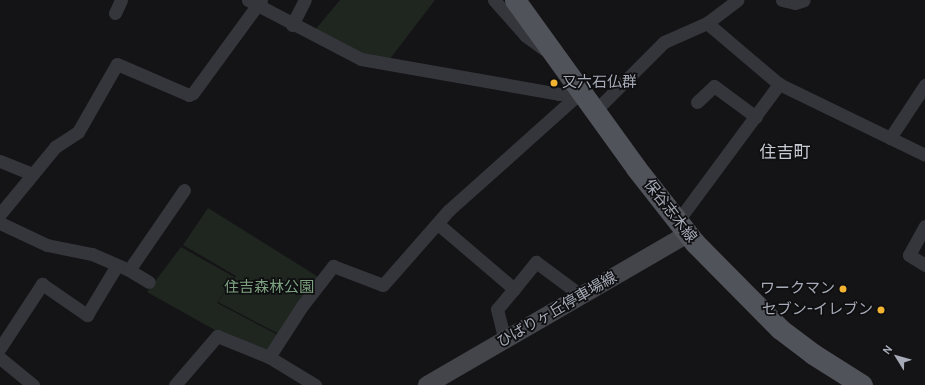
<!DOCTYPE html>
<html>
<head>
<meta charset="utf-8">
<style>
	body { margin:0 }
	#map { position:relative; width:925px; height:385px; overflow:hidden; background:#141416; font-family:Cabin,"Noto Sans JP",sans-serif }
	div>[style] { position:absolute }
	.green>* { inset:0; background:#1f2620 }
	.street>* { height:13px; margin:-6.5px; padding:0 6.5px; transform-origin:6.5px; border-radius:6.5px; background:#35363b }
	.secondary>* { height:18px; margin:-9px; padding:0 9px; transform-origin:9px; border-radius:9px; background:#43454b }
	.primary>* { height:21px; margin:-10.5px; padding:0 10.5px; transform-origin:10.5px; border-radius:10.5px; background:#51535a }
	.dots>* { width:11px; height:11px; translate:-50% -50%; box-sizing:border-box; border:2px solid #0f0f11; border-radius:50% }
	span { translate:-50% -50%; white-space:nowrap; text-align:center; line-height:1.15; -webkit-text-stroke:3.5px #0f0f11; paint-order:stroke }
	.poi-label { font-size:15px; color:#a6abb7 }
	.left { translate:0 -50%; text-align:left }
	.right { translate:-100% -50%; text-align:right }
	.street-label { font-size:15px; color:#a6abb7 }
	.park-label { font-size:15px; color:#7da280 }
	.quarter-label { font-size:17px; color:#c7cad3 }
	.north { position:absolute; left:877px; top:337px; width:40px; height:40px; -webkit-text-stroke:3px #0f0f11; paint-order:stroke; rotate:307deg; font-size:11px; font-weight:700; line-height:16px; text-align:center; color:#a6abb7 }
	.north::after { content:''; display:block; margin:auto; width:14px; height:18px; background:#a6abb7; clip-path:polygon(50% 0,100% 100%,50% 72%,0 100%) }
</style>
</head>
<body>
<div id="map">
	<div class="green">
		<i style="clip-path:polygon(340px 0,435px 0,386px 64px,358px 55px,315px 30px)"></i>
		<i style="clip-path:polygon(208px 208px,320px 278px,279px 334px,218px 302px,236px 276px,183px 245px)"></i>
		<i style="clip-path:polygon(181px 247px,234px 277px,217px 303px,278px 335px,263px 357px,147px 292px)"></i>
	</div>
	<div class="street">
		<i style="left:248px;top:0;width:127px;rotate:27.6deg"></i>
		<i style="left:361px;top:59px;width:201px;rotate:10deg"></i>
		<i style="left:559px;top:94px;width:22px;rotate:-5deg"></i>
		<i style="left:494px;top:0;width:48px;rotate:48.4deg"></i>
		<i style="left:526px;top:36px;width:22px;rotate:36deg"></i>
		<i style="left:782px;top:0;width:13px;rotate:13deg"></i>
		<i style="left:795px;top:3px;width:9px;rotate:-18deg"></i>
		<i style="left:115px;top:13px;width:14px;rotate:-65deg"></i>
		<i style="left:707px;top:23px;width:94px;rotate:40.3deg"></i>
		<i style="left:779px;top:84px;width:162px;rotate:25.9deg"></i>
		<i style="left:292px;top:25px;width:28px;rotate:-63deg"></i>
		<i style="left:697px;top:102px;width:23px;rotate:-43deg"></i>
		<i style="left:714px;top:86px;width:52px;rotate:36.4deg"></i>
		<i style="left:595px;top:111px;width:98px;rotate:-45deg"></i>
		<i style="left:664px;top:42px;width:47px;rotate:-23.8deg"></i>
		<i style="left:707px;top:23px;width:38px;rotate:-37deg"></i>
		<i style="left:890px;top:138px;width:64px;rotate:-56.6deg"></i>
		<i style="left:0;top:161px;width:35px;rotate:22deg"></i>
		<i style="left:0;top:214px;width:87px;rotate:-50.6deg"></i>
		<i style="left:55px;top:147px;width:27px;rotate:-33deg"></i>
		<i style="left:78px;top:132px;width:78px;rotate:-60.2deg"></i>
		<i style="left:117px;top:64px;width:78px;rotate:23.3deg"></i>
		<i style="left:189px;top:95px;width:4px;rotate:-27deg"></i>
		<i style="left:193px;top:93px;width:115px;rotate:-53.8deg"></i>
		<i style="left:677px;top:222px;width:172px;rotate:-53.5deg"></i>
		<i style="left:0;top:223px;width:52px;rotate:25.1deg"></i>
		<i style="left:47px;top:245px;width:46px;rotate:11.3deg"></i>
		<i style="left:92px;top:254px;width:40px;rotate:23.4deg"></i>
		<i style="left:129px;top:270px;width:23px;rotate:31deg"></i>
		<i style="left:438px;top:224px;width:100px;rotate:40.5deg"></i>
		<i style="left:514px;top:289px;width:26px;rotate:130deg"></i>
		<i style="left:497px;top:309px;width:32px;rotate:76deg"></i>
		<i style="left:925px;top:226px;width:33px;rotate:119deg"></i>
		<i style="left:909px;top:255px;width:19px;rotate:32deg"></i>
		<i style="left:129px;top:270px;width:97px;rotate:-55.5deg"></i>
		<i style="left:514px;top:289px;width:35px;rotate:-51deg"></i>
		<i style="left:536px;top:262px;width:57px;rotate:36.5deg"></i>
		<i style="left:0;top:348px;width:77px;rotate:-56.7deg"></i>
		<i style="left:42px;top:284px;width:55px;rotate:34.6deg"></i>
		<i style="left:87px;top:315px;width:58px;rotate:-59deg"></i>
		<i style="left:269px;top:357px;width:61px;rotate:-57.1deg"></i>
		<i style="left:302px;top:306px;width:51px;rotate:-52.2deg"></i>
		<i style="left:333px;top:266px;width:53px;rotate:20.8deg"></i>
		<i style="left:383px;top:285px;width:100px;rotate:-48.7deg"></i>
		<i style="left:449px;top:210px;width:177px;rotate:-41.8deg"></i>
		<i style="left:0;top:358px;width:43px;rotate:39.3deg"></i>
		<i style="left:175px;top:385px;width:65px;rotate:-49.4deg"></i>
		<i style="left:217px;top:336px;width:56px;rotate:22deg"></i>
		<i style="left:269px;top:357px;width:54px;rotate:31.3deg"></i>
	</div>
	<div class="secondary">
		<i style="left:427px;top:385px;width:302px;rotate:-30.1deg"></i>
	</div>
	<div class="primary">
		<i style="left:515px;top:0;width:207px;rotate:54.2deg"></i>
		<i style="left:636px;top:168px;width:95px;rotate:51.8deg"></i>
		<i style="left:695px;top:243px;width:121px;rotate:45.3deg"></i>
		<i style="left:780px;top:329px;width:41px;rotate:37.1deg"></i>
		<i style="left:813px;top:354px;width:58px;rotate:32.3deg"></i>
	</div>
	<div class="dots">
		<i style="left:554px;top:83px;background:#f2b431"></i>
		<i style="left:843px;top:289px;background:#f2b431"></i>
		<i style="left:881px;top:310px;background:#f2b431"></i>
	</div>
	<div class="poi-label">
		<span class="left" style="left:562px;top:83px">又六石仏群</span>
		<span class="right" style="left:835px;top:289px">ワークマン</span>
		<span class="right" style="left:873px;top:310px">セブン-イレブン</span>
	</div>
	<div class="street-label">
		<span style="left:670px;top:211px;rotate:52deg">保谷志木線</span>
		<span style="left:557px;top:310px;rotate:-30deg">ひばりヶ丘停車場線</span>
	</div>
	<div class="park-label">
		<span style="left:269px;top:288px">住吉森林公園</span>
	</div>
	<div class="quarter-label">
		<span style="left:785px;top:153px">住吉町</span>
	</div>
	<div class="north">N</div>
</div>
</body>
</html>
